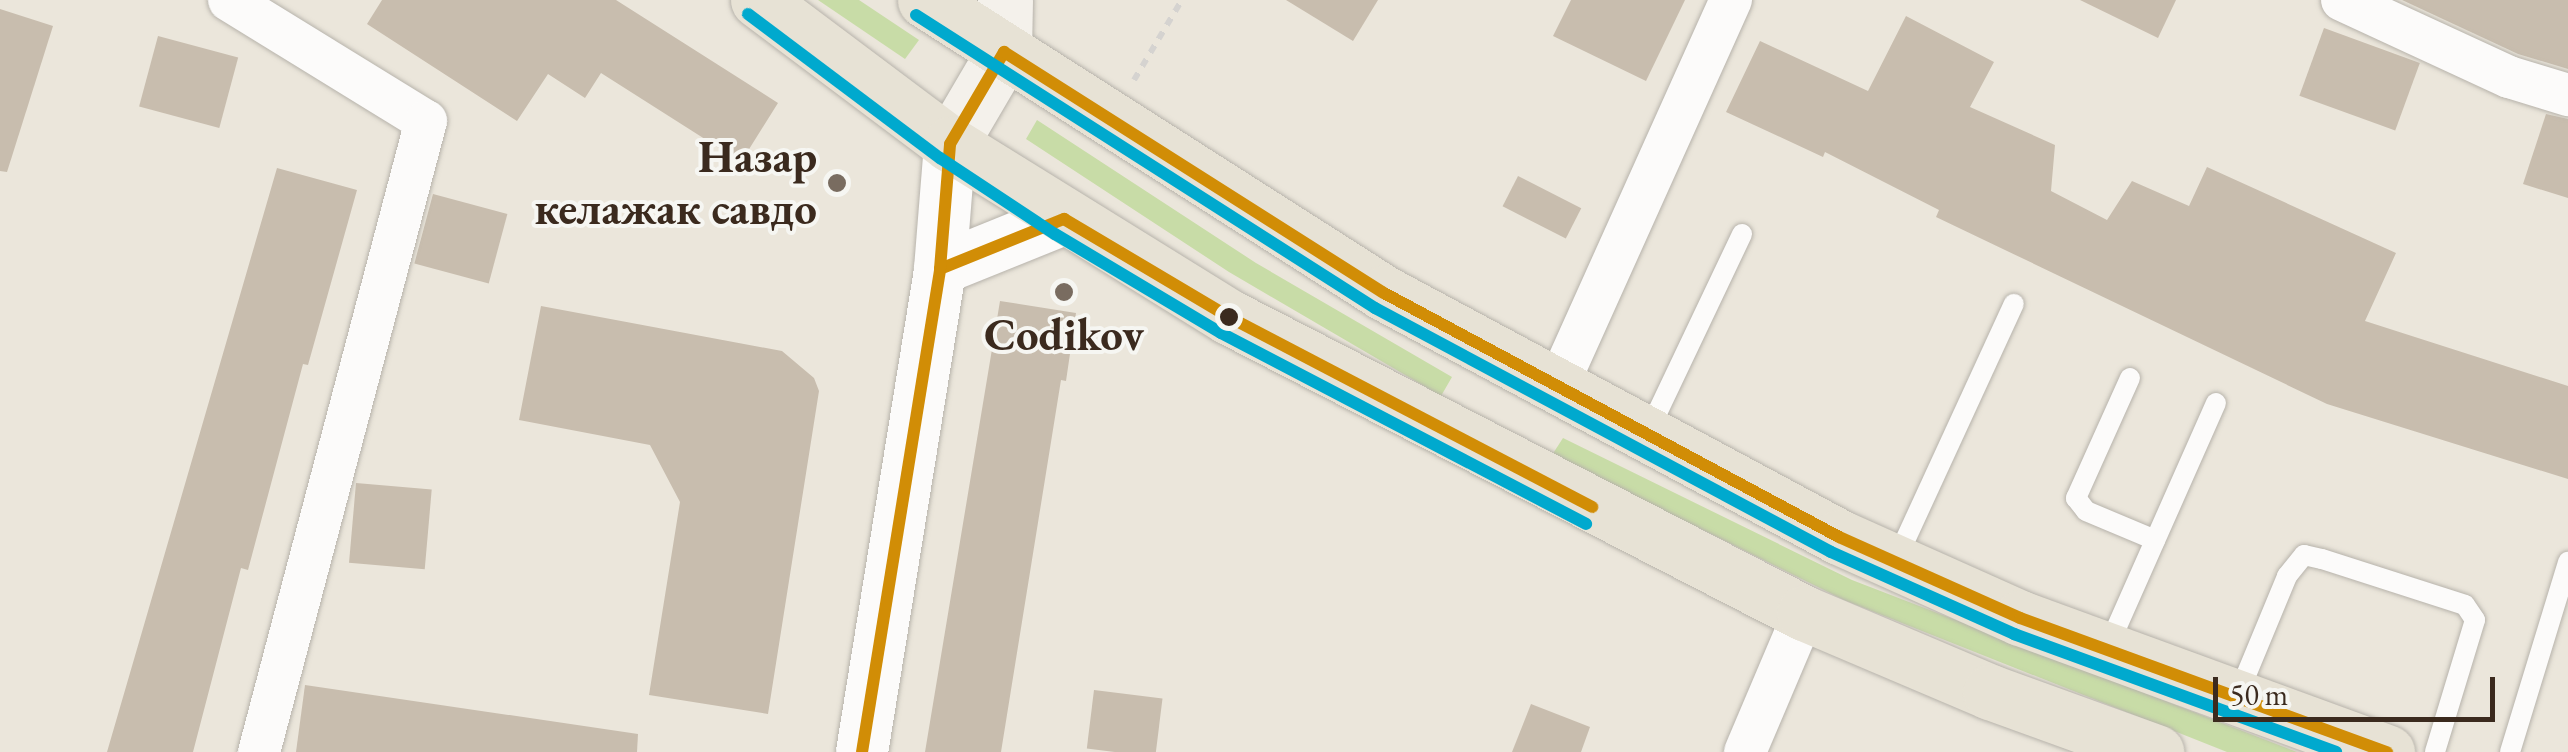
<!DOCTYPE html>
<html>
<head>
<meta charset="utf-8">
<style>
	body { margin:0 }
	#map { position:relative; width:2568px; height:752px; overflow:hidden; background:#ebe6db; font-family:"EB Garamond",serif }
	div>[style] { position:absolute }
	.green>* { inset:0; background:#c8dca7 }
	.building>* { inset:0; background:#c8bdae; transform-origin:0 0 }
	.path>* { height:6px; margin-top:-3px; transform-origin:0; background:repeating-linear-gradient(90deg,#d5d3d0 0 8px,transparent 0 16px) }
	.roads { filter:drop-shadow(0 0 2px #b7b3ab) drop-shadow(0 0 2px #b7b3ab) }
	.service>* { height:20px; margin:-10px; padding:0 10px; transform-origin:10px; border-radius:10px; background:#fcfbfa }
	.minor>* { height:42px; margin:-21px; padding:0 21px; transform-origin:21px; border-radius:21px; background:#fcfbfa }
	.tertiary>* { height:52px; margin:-26px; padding:0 26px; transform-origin:26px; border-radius:26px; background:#fcfbfa }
	.secondary>* { height:55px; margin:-27.5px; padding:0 27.5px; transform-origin:27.5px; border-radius:27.5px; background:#f4f1eb }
	.trunk>* { height:55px; margin:-27.5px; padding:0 27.5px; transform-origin:27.5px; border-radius:27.5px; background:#e7e2d5 }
	.bus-1>* { height:12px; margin:-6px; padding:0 6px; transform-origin:6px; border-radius:6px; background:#d18d06 }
	.bus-2>* { height:12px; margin:-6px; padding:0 6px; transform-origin:6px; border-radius:6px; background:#00a9ce }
	.dots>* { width:28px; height:28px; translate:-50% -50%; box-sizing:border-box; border:5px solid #f6f6f2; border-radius:50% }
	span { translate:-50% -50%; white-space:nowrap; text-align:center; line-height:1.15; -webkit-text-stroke:8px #f6f6f2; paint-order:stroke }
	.poi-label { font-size:45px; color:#3b2a1e; font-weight:700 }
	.right { translate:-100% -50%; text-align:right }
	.scale { position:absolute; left:2213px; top:677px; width:282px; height:45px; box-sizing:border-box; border:5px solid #3b2a1e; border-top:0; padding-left:12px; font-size:30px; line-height:35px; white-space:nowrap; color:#3b2a1e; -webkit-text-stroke:8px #f6f6f2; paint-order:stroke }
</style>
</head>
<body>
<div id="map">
	<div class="green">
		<i style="clip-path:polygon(818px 0,859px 0,919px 40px,905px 59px)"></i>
		<i style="clip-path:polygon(1037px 120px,1256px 263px,1452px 377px,1441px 396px,1229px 272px,1026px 139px)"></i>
		<i style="clip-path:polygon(1563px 438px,1852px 580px,2297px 752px,2227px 752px,1844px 600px,1552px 455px)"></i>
	</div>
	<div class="building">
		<i style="clip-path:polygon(382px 0,616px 0,778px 103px,741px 162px,601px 73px,585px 98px,548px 74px,517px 121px,367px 24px)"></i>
		<i style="clip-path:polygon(1286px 0,1378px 0,1353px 41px)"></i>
		<i style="clip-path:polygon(1571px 0,1685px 0,1646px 81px,1553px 36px)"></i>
		<i style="clip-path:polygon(2080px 0,2176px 0,2158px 38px)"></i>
		<i style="clip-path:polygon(2402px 0,2568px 0,2568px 69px,2518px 54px)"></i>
		<i style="clip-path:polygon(0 9px,53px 26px,7px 172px,0 171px)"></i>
		<i style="clip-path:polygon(1906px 16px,1994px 62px,1970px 107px,2055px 145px,2051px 191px,2107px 220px,2132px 181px,2189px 206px,2207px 167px,2396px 253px,2365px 321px,2568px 386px,2568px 479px,2327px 404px,1936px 217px,1939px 210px,1825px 152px,1823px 157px,1726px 112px,1760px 41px,1868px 91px)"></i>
		<i style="left:2324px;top:28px;width:102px;height:72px;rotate:20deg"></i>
		<i style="left:158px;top:36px;width:83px;height:73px;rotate:15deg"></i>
		<i style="clip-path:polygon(2546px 114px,2568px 119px,2568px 198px,2523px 184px)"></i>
		<i style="clip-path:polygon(277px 168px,357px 190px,308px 365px,303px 364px,248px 570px,241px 568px,193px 752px,107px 752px)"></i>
		<i style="left:1518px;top:176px;width:71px;height:34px;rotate:27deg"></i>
		<i style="left:433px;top:194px;width:77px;height:72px;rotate:15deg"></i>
		<i style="clip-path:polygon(1000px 301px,1076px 313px,1066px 381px,1061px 380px,1001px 752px,925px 752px)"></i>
		<i style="clip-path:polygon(541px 306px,782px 351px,814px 378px,819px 391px,768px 714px,649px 695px,680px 502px,650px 445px,519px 420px)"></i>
		<i style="left:356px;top:483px;width:76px;height:80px;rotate:5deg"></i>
		<i style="clip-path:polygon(305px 685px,638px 734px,637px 752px,296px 752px)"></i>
		<i style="left:1094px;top:690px;width:69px;height:59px;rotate:7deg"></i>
		<i style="clip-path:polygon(1531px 704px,1590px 727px,1581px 752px,1512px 752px)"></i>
	</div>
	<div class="path">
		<i style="left:1134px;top:80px;width:90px;rotate:-59.1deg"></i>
	</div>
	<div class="roads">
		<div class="service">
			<i style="left:2130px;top:378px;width:132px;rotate:114.2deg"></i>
			<i style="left:2076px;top:498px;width:16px;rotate:52deg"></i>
			<i style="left:2086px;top:511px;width:75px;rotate:22.8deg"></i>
			<i style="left:1649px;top:430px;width:217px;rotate:-64.6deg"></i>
			<i style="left:1896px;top:560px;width:282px;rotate:-65.3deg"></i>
			<i style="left:2107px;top:649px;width:269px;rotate:-66.1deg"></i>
			<i style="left:2237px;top:697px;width:131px;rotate:-67.5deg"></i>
			<i style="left:2287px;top:576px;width:27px;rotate:-51deg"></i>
			<i style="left:2304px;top:555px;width:18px;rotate:13deg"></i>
			<i style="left:2322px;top:559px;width:150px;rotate:17.8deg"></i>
			<i style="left:2465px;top:605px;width:18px;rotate:56deg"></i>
			<i style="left:2475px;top:620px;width:138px;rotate:106.9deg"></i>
			<i style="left:2510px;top:752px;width:199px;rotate:-73deg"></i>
		</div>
		<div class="minor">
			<i style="left:229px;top:0;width:231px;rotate:31.6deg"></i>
			<i style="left:426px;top:121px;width:653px;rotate:104.82deg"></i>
			<i style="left:2342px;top:0;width:184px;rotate:24.8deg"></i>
			<i style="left:2509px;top:77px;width:62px;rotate:17deg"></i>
			<i style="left:1556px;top:389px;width:427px;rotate:-65.8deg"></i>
			<i style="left:1745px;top:752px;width:151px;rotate:-67deg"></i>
		</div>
		<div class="tertiary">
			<i style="left:940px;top:269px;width:134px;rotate:-22deg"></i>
			<i style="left:862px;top:752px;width:489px;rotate:-80.8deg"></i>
			<i style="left:940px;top:269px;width:125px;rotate:-85.4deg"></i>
		</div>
		<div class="secondary">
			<i style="left:950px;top:144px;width:107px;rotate:-59.6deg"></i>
			<i style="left:1004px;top:52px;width:52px;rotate:-88.9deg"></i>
		</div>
		<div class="trunk">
			<i style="left:758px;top:0;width:240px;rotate:36.9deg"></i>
			<i style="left:950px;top:144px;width:328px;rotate:31.8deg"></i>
			<i style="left:1229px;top:317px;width:647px;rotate:27.24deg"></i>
			<i style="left:1804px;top:613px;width:202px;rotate:23deg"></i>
			<i style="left:1990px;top:692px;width:177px;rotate:19.9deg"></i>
			<i style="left:925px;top:0;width:545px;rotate:32.55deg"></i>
			<i style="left:1384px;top:293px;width:516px;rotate:28.2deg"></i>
			<i style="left:1839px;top:537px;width:198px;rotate:24.1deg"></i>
			<i style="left:2020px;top:618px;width:391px;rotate:20.1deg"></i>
		</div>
	</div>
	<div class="bus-1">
		<i style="left:940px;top:269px;width:134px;rotate:-22deg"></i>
		<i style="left:1064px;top:219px;width:192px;rotate:30.7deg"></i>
		<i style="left:1229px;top:317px;width:410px;rotate:27.6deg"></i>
		<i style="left:862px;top:752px;width:489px;rotate:-80.8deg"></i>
		<i style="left:940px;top:269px;width:125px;rotate:-85.4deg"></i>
		<i style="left:950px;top:144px;width:107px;rotate:-59.6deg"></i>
		<i style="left:1004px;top:52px;width:450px;rotate:32.4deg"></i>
		<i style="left:1384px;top:293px;width:516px;rotate:28.2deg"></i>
		<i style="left:1839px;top:537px;width:198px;rotate:24.1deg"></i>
		<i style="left:2020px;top:618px;width:391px;rotate:20.1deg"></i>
	</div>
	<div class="bus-2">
		<i style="left:748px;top:14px;width:240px;rotate:36.9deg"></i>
		<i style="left:940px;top:158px;width:138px;rotate:33.5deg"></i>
		<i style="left:1055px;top:234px;width:193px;rotate:30.8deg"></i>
		<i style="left:1221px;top:333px;width:412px;rotate:27.6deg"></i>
		<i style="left:916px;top:15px;width:545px;rotate:32.55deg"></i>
		<i style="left:1375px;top:308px;width:517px;rotate:28.15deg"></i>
		<i style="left:1831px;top:552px;width:201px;rotate:24.1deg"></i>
		<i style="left:2014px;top:634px;width:343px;rotate:20.1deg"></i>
	</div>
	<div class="dots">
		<i style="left:837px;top:183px;background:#796c60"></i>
		<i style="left:1064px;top:292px;background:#796c60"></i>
		<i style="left:1229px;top:317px;background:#3b2a1e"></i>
	</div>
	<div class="poi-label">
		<span class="right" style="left:817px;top:183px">Назар<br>келажак савдо</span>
		<span style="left:1064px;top:335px">Codikov</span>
	</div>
	<div class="scale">50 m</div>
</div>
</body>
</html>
